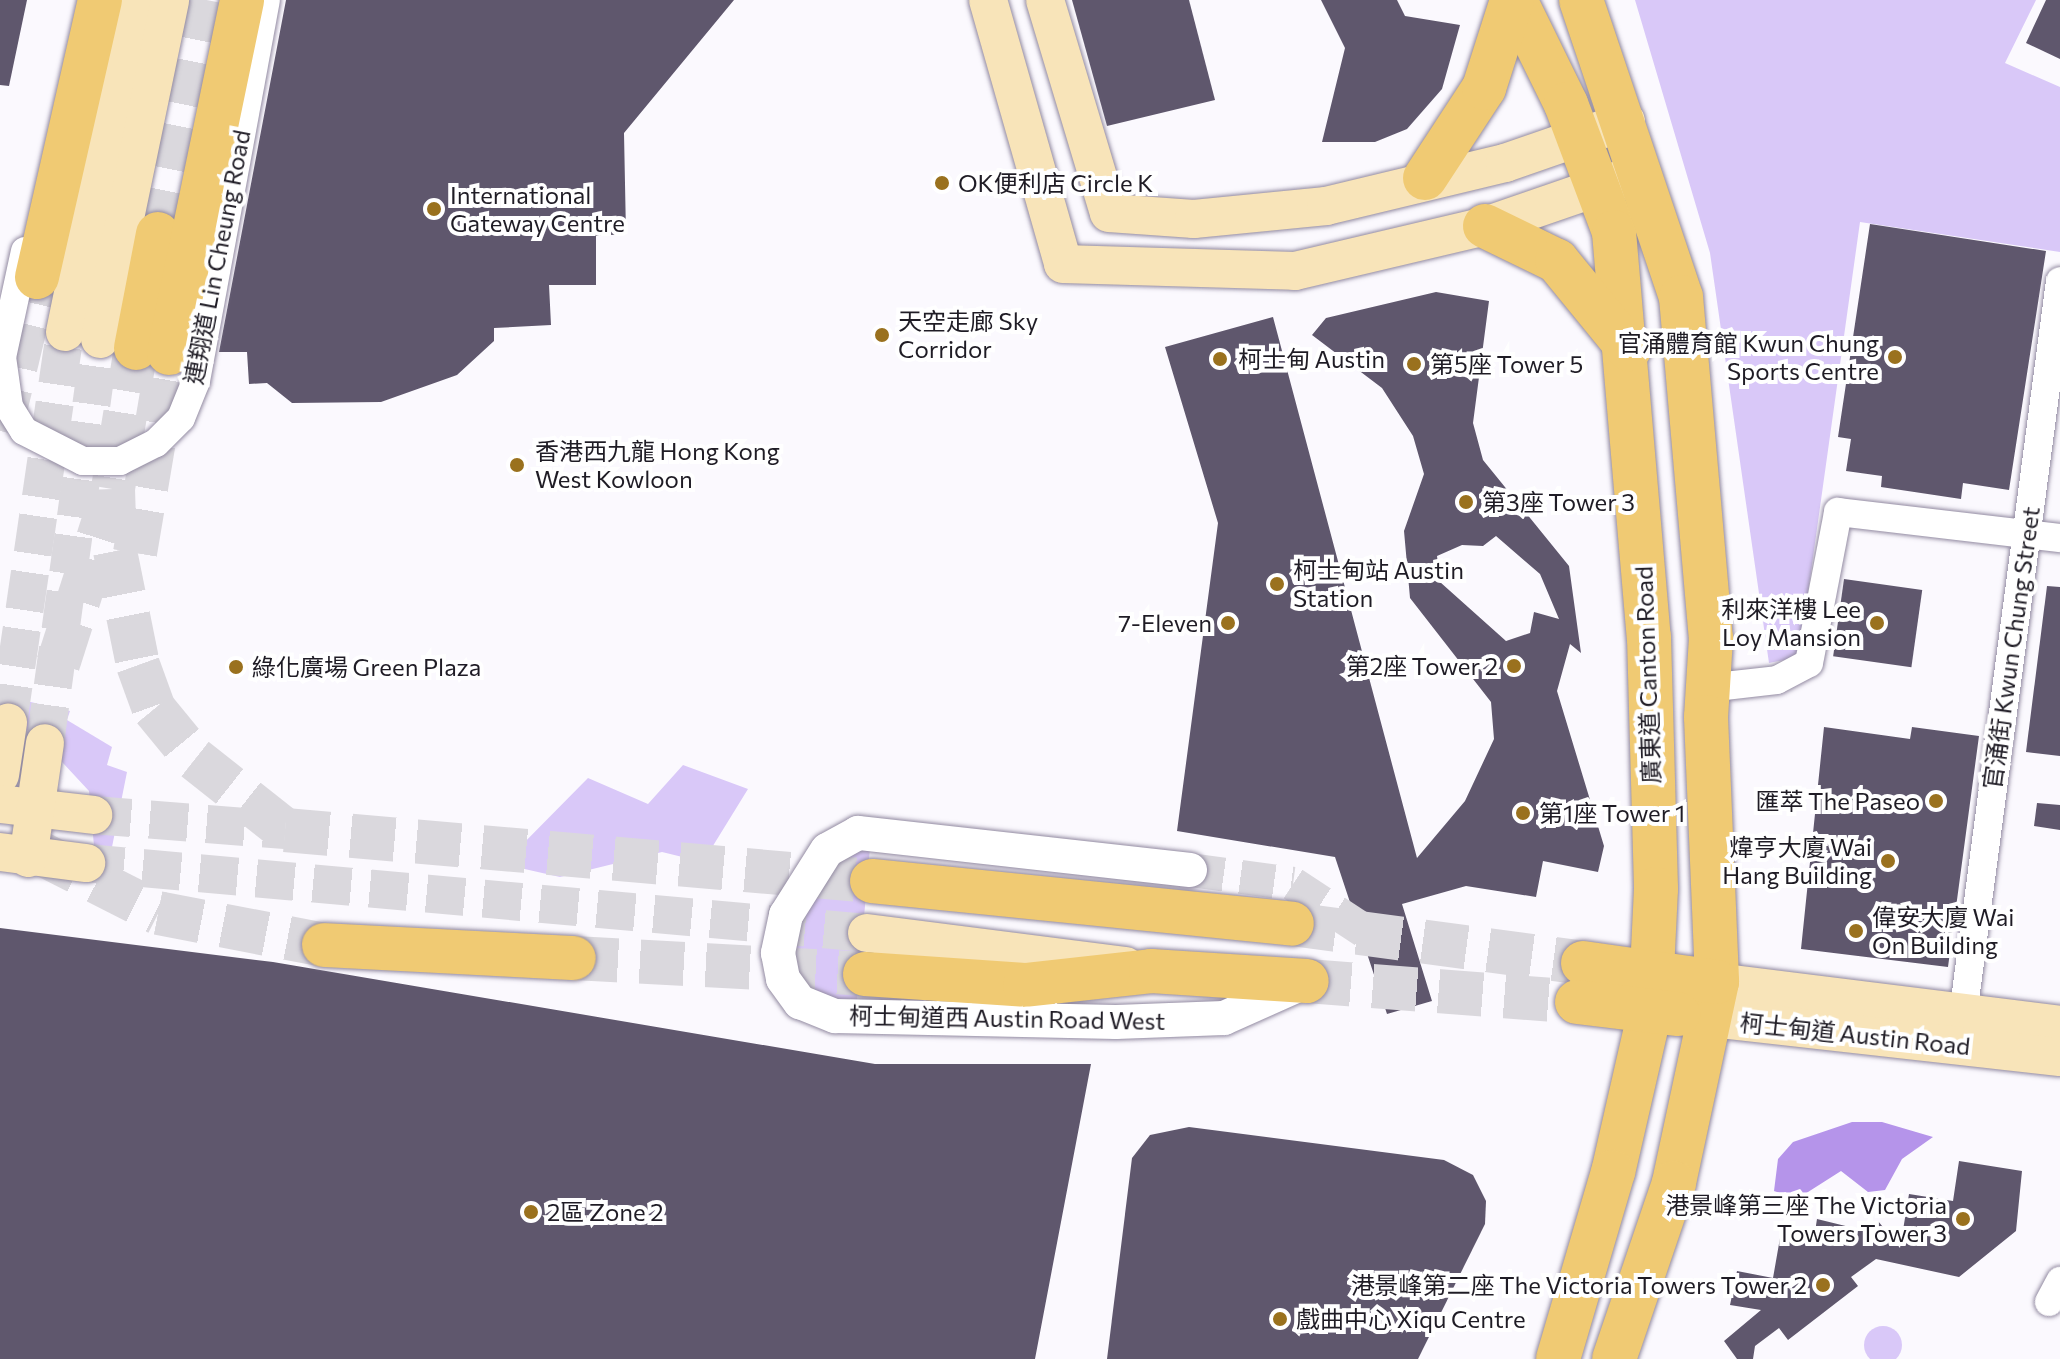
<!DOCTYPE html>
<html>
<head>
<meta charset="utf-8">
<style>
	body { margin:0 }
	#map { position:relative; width:2060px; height:1359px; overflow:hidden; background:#fbf9fe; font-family:Commissioner,"Noto Sans TC",sans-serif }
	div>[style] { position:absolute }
	.green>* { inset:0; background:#d9c8f8 }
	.round { border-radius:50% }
	.water>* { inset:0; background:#b594ea }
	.building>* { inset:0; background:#5f576d; transform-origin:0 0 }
	.tertiary-tunnel>* { height:34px; margin-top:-17px; transform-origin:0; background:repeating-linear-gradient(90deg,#dad8dd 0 34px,transparent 0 51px) }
	.secondary-tunnel>* { height:38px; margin-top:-19px; transform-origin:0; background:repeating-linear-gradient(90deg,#dad8dd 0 38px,transparent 0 57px) }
	.primary-tunnel>* { height:44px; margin-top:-22px; transform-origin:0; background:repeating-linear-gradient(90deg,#dad8dd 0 44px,transparent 0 66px) }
	.roads { filter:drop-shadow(0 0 2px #928aa1) drop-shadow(0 0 2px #928aa1) }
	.minor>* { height:28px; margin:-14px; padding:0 14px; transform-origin:14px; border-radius:14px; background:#fff }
	.tertiary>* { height:34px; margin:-17px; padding:0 17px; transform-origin:17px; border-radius:17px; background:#fff }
	.secondary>* { height:38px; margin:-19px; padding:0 19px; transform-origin:19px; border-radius:19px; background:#f8e4b9 }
	.primary>* { height:44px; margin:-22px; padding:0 22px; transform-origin:22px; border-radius:22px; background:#f0ca73 }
	.dots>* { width:22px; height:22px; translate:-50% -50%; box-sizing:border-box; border:4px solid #fff; border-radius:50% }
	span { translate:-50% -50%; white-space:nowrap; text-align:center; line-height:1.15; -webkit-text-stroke:8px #fff; paint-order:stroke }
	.poi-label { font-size:24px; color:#1f1c25 }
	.left { translate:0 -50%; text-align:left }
	.right { translate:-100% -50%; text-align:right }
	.street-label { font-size:24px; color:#1f1c25 }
</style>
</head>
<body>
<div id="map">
	<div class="green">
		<i style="clip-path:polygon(1635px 0,2036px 0,2005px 63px,2060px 87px,2060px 252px,1860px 222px,1799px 657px,1769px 663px,1710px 253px)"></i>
		<i style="clip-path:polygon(0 695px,70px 711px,67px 720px,112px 747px,107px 765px,127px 772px,112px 847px,94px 846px,89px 791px,36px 734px,0 718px)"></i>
		<i style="clip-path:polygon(683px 765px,748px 789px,703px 862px,662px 852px,560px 877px,503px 864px,588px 778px,648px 804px)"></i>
		<i style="clip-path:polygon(870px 847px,856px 1012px,808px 991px,792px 960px,799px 919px,842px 855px)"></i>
		<i class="round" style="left:1864px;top:1326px;width:38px;height:38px"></i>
	</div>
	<div class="water">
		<i style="clip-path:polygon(1852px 1122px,1882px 1122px,1933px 1137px,1902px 1159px,1885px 1190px,1868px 1192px,1841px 1171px,1797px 1199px,1774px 1191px,1778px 1159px,1793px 1142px)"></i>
	</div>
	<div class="building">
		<i style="clip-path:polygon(0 0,27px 0,9px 86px,0 85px)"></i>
		<i style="clip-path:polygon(286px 0,734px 0,624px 133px,626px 234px,596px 236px,596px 285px,549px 285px,551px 325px,494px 328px,494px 341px,457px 375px,381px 402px,292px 403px,267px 383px,249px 384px,247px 352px,219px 352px)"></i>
		<i style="clip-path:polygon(1072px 0,1189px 0,1215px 100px,1107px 126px)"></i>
		<i style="clip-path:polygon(1321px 0,1397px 0,1405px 16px,1460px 25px,1442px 89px,1407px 129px,1375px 142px,1322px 142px,1345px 48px)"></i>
		<i style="clip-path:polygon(2046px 0,2060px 0,2060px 59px,2026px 43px)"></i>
		<i style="clip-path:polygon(1870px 224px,2046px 251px,2009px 490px,1963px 483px,1961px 499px,1881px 487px,1882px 476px,1846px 471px,1851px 439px,1838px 437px)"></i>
		<i style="clip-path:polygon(evenodd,1436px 292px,1489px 301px,1473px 423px,1483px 460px,1569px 566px,1581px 653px,1570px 644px,1557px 691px,1604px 846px,1598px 872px,1543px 861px,1536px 897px,1466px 886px,1402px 904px,1432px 1001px,1387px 1014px,1335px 857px,1177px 831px,1218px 523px,1165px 347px,1273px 317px,1417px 858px,1465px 801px,1494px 739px,1491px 702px,1410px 598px,1404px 531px,1424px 474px,1413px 436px,1382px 388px,1312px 335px,1326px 318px,1436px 292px,1496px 536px,1540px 574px,1559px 619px,1534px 612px,1530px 633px,1506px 641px,1440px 582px,1437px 556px,1462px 545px,1483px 546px,1496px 536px)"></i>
		<i style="left:1844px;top:579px;width:79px;height:78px;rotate:8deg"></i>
		<i style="clip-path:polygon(2047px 586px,2060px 587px,2060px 756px,2026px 752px)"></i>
		<i style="clip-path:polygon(1824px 727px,1910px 739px,1912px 727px,1979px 736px,1948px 967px,1801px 949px)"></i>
		<i style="clip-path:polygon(2037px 803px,2060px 805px,2060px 830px,2034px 826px)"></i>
		<i style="clip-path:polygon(0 928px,273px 962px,875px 1064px,1091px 1064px,1035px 1359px,0 1359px)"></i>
		<i style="clip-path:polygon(1189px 1127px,1444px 1160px,1473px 1175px,1486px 1201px,1485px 1224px,1418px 1359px,1107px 1359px,1132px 1158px,1150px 1135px)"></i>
		<i style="clip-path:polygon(1959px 1161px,2022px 1171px,2016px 1231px,1959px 1277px,1876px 1259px,1851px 1277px,1858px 1286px,1788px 1340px,1779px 1328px,1755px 1346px,1753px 1359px,1737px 1359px,1724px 1341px,1761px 1310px,1730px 1305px,1737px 1271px,1773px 1278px,1780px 1238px,1813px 1244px,1817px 1219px,1866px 1231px,1878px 1221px,1900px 1248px,1909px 1194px,1953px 1201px)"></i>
	</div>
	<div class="tertiary-tunnel">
		<i style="left:1190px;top:870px;width:104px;rotate:7.7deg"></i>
		<i style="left:1293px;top:884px;width:91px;rotate:33.3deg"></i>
	</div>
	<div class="secondary-tunnel">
		<i style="left:8px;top:723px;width:395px;rotate:-81.7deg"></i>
		<i style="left:45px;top:743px;width:408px;rotate:-82.2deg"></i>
		<i style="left:93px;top:815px;width:193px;rotate:4.5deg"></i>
		<i style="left:86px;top:863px;width:784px;rotate:5.12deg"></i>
	</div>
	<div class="primary-tunnel">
		<i style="left:158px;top:234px;width:239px;rotate:-78.6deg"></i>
		<i style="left:136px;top:348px;width:143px;rotate:99.3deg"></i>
		<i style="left:113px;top:489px;width:62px;rotate:88.2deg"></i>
		<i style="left:115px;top:551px;width:116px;rotate:78.6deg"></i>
		<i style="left:138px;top:665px;width:47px;rotate:70deg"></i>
		<i style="left:154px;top:709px;width:65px;rotate:50.6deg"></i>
		<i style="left:195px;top:759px;width:115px;rotate:38.3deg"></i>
		<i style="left:285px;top:830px;width:589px;rotate:4.97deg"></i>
		<i style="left:0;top:431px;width:158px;rotate:-76.5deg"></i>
		<i style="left:135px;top:553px;width:203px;rotate:-80.4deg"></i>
		<i style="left:58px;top:664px;width:157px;rotate:-72.3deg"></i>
		<i style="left:38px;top:852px;width:135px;rotate:26.9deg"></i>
		<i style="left:158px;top:913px;width:169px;rotate:10.9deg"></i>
		<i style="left:1292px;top:924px;width:294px;rotate:7.6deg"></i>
		<i style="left:574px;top:958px;width:291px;rotate:3.1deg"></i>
		<i style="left:1307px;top:981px;width:271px;rotate:4.4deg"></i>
	</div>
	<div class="roads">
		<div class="minor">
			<i style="left:25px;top:251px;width:108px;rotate:102.2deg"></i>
			<i style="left:2px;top:357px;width:50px;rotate:82deg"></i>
			<i style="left:9px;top:407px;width:28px;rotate:58deg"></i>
			<i style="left:24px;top:431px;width:66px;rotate:27deg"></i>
			<i style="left:83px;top:461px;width:37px"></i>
			<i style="left:120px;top:461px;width:40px;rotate:-26.6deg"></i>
			<i style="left:156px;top:443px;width:35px;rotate:-45deg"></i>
			<i style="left:181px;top:418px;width:40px;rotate:-68deg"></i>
			<i style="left:196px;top:381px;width:387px;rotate:-79.6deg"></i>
			<i style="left:1707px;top:688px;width:70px;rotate:-6.5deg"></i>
			<i style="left:1777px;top:680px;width:36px;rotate:-28deg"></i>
			<i style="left:1809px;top:663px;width:154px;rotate:-79.1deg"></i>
			<i style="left:1838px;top:512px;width:224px;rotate:6.7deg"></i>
			<i style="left:1963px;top:1015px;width:740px;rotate:-82.47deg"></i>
			<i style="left:2049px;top:1302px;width:24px;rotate:-62deg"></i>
		</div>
		<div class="tertiary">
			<i style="left:1190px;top:870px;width:334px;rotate:-173.6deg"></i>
			<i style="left:858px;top:833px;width:35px;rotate:151deg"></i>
			<i style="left:827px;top:850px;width:77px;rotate:122.2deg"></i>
			<i style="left:786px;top:915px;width:39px;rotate:102deg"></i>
			<i style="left:778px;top:953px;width:26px;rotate:79deg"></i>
			<i style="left:783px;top:979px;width:29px;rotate:54deg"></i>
			<i style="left:800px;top:1002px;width:38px;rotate:22deg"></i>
			<i style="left:835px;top:1016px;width:281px;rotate:1.2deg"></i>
			<i style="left:1116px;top:1022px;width:108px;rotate:-2.1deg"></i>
			<i style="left:1224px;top:1018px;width:91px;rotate:-24deg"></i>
		</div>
		<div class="secondary">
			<i style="left:988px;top:0;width:274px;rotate:74.1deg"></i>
			<i style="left:1063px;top:264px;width:232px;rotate:1.7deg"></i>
			<i style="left:1295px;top:271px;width:195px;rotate:-13.3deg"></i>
			<i style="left:1485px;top:226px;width:150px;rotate:-19deg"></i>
			<i style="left:1045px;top:0;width:222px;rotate:73.3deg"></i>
			<i style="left:1109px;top:213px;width:85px;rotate:4deg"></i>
			<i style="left:1194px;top:219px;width:133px;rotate:-5.6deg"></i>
			<i style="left:1326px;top:206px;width:184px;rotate:-13.5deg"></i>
			<i style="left:1505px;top:163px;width:128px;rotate:-19.1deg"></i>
			<i style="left:65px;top:332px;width:339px;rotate:-78.4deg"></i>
			<i style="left:100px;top:339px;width:346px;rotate:-78.3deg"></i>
			<i style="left:0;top:775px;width:53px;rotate:-81.3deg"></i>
			<i style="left:0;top:804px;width:94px;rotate:6.7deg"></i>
			<i style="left:0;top:852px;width:87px;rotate:7.3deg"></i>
			<i style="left:28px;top:858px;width:116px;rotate:-81.6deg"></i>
			<i style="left:867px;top:933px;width:261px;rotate:7.3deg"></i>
			<i style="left:1717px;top:982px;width:346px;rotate:7.1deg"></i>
			<i style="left:1712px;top:1018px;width:350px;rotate:6.4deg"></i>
		</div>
		<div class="primary">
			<i style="left:1515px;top:0;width:116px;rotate:63.9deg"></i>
			<i style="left:1566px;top:104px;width:137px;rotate:69.4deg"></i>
			<i style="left:1614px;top:232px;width:407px;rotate:85.1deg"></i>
			<i style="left:1649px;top:637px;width:252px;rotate:88.4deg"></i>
			<i style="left:1656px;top:889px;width:122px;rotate:92.8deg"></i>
			<i style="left:1650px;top:1011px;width:165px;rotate:102.9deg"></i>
			<i style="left:1613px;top:1172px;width:195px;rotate:106.4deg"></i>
			<i style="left:1581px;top:0;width:313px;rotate:71.4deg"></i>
			<i style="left:1681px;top:297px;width:342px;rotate:85deg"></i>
			<i style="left:1711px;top:638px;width:79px;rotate:93.6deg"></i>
			<i style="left:1706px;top:717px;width:265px;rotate:87.6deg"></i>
			<i style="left:1717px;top:982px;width:206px;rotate:102.1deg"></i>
			<i style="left:1674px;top:1183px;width:186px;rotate:108.8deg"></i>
			<i style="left:1425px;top:178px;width:108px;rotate:-56.8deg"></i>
			<i style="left:1484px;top:88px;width:92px;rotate:-72.3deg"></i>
			<i style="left:1485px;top:226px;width:80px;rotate:25.9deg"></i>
			<i style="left:1557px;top:261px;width:114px;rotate:50.7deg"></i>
			<i style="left:37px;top:277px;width:284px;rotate:-77.2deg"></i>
			<i style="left:136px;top:348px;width:116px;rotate:-79.1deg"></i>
			<i style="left:169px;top:353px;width:360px;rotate:-78.3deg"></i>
			<i style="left:872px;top:881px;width:422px;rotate:5.8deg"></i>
			<i style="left:324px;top:945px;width:250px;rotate:3deg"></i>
			<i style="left:1583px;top:963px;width:135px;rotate:8.1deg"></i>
			<i style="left:865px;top:974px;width:160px;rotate:3.9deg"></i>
			<i style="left:1025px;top:985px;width:127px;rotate:-6.3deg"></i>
			<i style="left:1151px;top:971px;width:156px;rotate:3.7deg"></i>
			<i style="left:1577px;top:1002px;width:102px;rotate:6.8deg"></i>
		</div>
	</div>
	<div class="dots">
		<i style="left:942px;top:183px;background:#9a711e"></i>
		<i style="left:434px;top:209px;background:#9a711e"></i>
		<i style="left:882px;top:335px;background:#9a711e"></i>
		<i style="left:1895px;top:357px;background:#9a711e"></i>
		<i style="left:1220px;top:359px;background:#9a711e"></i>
		<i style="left:1414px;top:364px;background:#9a711e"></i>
		<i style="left:517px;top:465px;background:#9a711e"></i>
		<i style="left:1466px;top:502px;background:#9a711e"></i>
		<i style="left:1277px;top:584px;background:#9a711e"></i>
		<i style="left:1228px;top:623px;background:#9a711e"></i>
		<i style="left:1877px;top:623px;background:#9a711e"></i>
		<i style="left:1514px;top:666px;background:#9a711e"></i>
		<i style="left:236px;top:667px;background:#9a711e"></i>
		<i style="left:1936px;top:801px;background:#9a711e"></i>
		<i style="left:1523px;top:813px;background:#9a711e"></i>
		<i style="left:1888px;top:861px;background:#9a711e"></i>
		<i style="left:1856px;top:931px;background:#9a711e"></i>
		<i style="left:531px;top:1212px;background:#9a711e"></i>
		<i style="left:1963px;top:1219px;background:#9a711e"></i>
		<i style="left:1823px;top:1285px;background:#9a711e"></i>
		<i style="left:1280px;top:1319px;background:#9a711e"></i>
	</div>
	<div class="poi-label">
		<span class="left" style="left:958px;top:183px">OK便利店 Circle K</span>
		<span class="left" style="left:450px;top:209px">International<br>Gateway Centre</span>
		<span class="left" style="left:898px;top:335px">天空走廊 Sky<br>Corridor</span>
		<span class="right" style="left:1879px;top:357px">官涌體育館 Kwun Chung<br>Sports Centre</span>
		<span class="left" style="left:1238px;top:359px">柯士甸 Austin</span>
		<span class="left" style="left:1430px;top:364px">第5座 Tower 5</span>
		<span class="left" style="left:535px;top:465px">香港西九龍 Hong Kong<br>West Kowloon</span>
		<span class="left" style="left:1482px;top:502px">第3座 Tower 3</span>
		<span class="left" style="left:1293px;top:584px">柯士甸站 Austin<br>Station</span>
		<span class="right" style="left:1861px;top:623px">利來洋樓 Lee<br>Loy Mansion</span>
		<span class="right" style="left:1212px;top:623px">7-Eleven</span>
		<span class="right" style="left:1498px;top:666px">第2座 Tower 2</span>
		<span class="left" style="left:252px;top:667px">綠化廣場 Green Plaza</span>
		<span class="right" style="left:1920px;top:801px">匯萃 The Paseo</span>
		<span class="left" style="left:1539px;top:813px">第1座 Tower 1</span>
		<span class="right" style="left:1872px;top:861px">煒亨大廈 Wai<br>Hang Building</span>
		<span class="left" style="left:1872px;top:931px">偉安大廈 Wai<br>On Building</span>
		<span class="right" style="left:1947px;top:1219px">港景峰第三座 The Victoria<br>Towers Tower 3</span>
		<span class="left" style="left:547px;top:1212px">2區 Zone 2</span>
		<span class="right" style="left:1807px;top:1285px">港景峰第二座 The Victoria Towers Tower 2</span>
		<span class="left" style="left:1296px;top:1319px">戲曲中心 Xiqu Centre</span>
	</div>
	<div class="street-label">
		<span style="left:217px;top:257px;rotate:-79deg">連翔道 Lin Cheung Road</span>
		<span style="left:2011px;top:648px;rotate:-82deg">官涌街 Kwun Chung Street</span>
		<span style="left:1647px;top:675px;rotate:-92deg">廣東道 Canton Road</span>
		<span style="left:1007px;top:1018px;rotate:1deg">柯士甸道西 Austin Road West</span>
		<span style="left:1855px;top:1034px;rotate:6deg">柯士甸道 Austin Road</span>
	</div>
</div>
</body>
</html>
